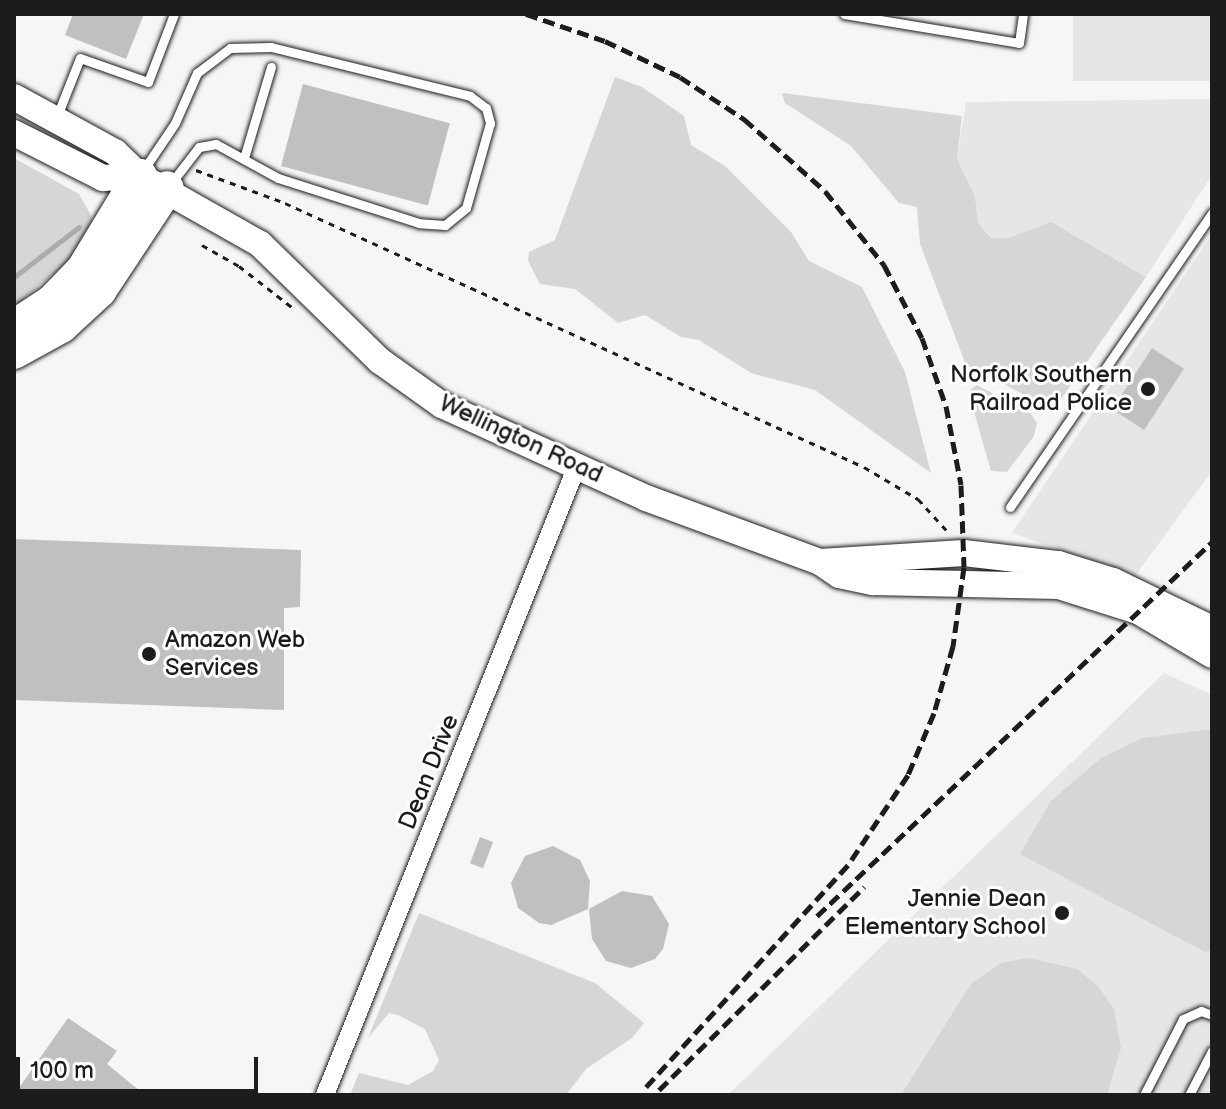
<!DOCTYPE html>
<html>
<head>
<meta charset="utf-8">
<style>
	body { margin:0 }
	#map { position:relative; width:1226px; height:1109px; overflow:hidden; background:#f6f6f6; font-family:"Balsamiq Sans",sans-serif }
	div>[style] { position:absolute }
	.built>* { inset:0; background:#e6e6e6; transform-origin:0 0 }
	.green>* { inset:0; background:#d6d6d6 }
	.stream>* { height:5px; margin:-2.5px; padding:0 2.5px; transform-origin:2.5px; border-radius:2.5px; background:#acacac }
	.building>* { inset:0; background:#c0c0c0; transform-origin:0 0 }
	.path>* { height:3px; margin-top:-1.5px; transform-origin:0; background:repeating-linear-gradient(90deg,#1c1c1c 0 6px,transparent 0 12px) }
	.roads { filter:drop-shadow(0 0 2px #1c1c1c) drop-shadow(0 0 2px #1c1c1c) }
	.lane>* { height:9px; margin:-4.5px; padding:0 4.5px; transform-origin:4.5px; border-radius:4.5px; background:#fff }
	.street>* { height:18px; margin:-9px; padding:0 9px; transform-origin:9px; border-radius:9px; background:#fff }
	.secondary>* { height:26px; margin:-13px; padding:0 13px; transform-origin:13px; border-radius:13px; background:#fff }
	.highway>* { height:34px; margin:-17px; padding:0 17px; transform-origin:17px; border-radius:17px; background:#fff }
	.rail>* { height:5px; margin-top:-2.5px; transform-origin:0; background:repeating-linear-gradient(90deg,#1c1c1c 0 12px,transparent 0 18px) }
	.dots>* { width:22px; height:22px; translate:-50% -50%; box-sizing:border-box; border:4px solid #fff; border-radius:50% }
	span { translate:-50% -50%; white-space:nowrap; text-align:center; line-height:1.15; -webkit-text-stroke:6px #fff; paint-order:stroke }
	.poi-label { font-size:24px; color:#1c1c1c }
	.right { translate:-100% -50%; text-align:right }
	.left { translate:0 -50%; text-align:left }
	.street-label { font-size:24px; color:#1c1c1c }
	.frame { position:absolute; inset:0; border:16px solid #1c1c1c; pointer-events:none }
	.scale { position:absolute; left:16px; top:1057px; width:242px; height:36px; box-sizing:border-box; border:4px solid #1c1c1c; border-top:0; padding-left:10px; font-size:24px; line-height:28px; white-space:nowrap; color:#1c1c1c; -webkit-text-stroke:6px #fff; paint-order:stroke }
</style>
</head>
<body>
<div id="map">
	<div class="built">
		<i style="left:1073px;top:14px;width:139px;height:67px"></i>
		<i style="clip-path:polygon(1212px 99px,1212px 175px,1146px 277px,1051px 222px,1008px 238px,992px 238px,978px 223px,975px 196px,957px 159px,966px 102px)"></i>
		<i style="clip-path:polygon(1212px 234px,1212px 471px,1135px 576px,1012px 533px)"></i>
		<i style="clip-path:polygon(1164px 673px,1212px 695px,1212px 1095px,728px 1095px)"></i>
	</div>
	<div class="green">
		<i style="clip-path:polygon(615px 77px,642px 87px,684px 116px,691px 145px,725px 166px,791px 232px,809px 261px,862px 287px,905px 372px,931px 473px,815px 390px,751px 373px,699px 340px,681px 337px,645px 315px,618px 323px,575px 289px,540px 284px,528px 261px,529px 252px,555px 240px)"></i>
		<i style="clip-path:polygon(782px 93px,962px 116px,957px 159px,975px 196px,978px 223px,991px 238px,1008px 238px,1051px 222px,1146px 277px,1057px 405px,1050px 408px,966px 365px,920px 244px,917px 207px,899px 203px,851px 146px,785px 103px)"></i>
		<i style="clip-path:polygon(14px 158px,79px 194px,92px 217px,89px 231px,66px 263px,14px 307px)"></i>
		<i style="clip-path:polygon(977px 385px,1031px 414px,1037px 423px,1034px 436px,1007px 472px,991px 471px,973px 408px,970px 390px)"></i>
		<i style="clip-path:polygon(1212px 729px,1212px 950px,1205px 952px,1020px 854px,1051px 801px,1101px 758px,1143px 738px)"></i>
		<i style="clip-path:polygon(419px 913px,595px 983px,644px 1023px,632px 1038px,586px 1069px,566px 1095px,350px 1095px,359px 1073px,408px 1085px,433px 1071px,439px 1060px,425px 1029px,398px 1015px,389px 1013px,368px 1038px)"></i>
		<i style="clip-path:polygon(1028px 958px,1077px 969px,1098px 986px,1114px 1009px,1121px 1048px,1107px 1095px,901px 1095px,971px 984px,1001px 963px)"></i>
	</div>
	<div class="stream">
		<i style="left:14px;top:277px;width:82px;rotate:-37.6deg"></i>
	</div>
	<div class="building">
		<i style="clip-path:polygon(73px 14px,144px 14px,126px 59px,65px 35px)"></i>
		<i style="left:303px;top:84px;width:152px;height:85px;rotate:15deg"></i>
		<i style="left:1152px;top:348px;width:38px;height:73px;rotate:33deg"></i>
		<i style="clip-path:polygon(14px 539px,301px 550px,300px 607px,284px 608px,284px 710px,14px 700px)"></i>
		<i style="left:480px;top:837px;width:14px;height:28px;rotate:21deg"></i>
		<i style="clip-path:polygon(553px 846px,580px 860px,590px 881px,588px 909px,551px 925px,539px 923px,518px 908px,511px 883px,525px 856px)"></i>
		<i style="clip-path:polygon(622px 891px,652px 896px,669px 924px,663px 949px,655px 959px,631px 968px,606px 961px,592px 939px,589px 909px)"></i>
		<i style="clip-path:polygon(68px 1018px,117px 1051px,107px 1064px,145px 1095px,14px 1095px)"></i>
	</div>
	<div class="path">
		<i style="left:196px;top:170px;width:95px;rotate:20.3deg"></i>
		<i style="left:285px;top:203px;width:636px;rotate:24.51deg"></i>
		<i style="left:864px;top:467px;width:63px;rotate:30.7deg"></i>
		<i style="left:918px;top:499px;width:45px;rotate:47.7deg"></i>
		<i style="left:202px;top:245px;width:43px;rotate:29.6deg"></i>
		<i style="left:239px;top:266px;width:68px;rotate:37.9deg"></i>
	</div>
	<div class="roads">
		<div class="lane">
			<i style="left:844px;top:14px;width:177px;rotate:9.4deg"></i>
			<i style="left:1019px;top:43px;width:29px;rotate:-82deg"></i>
			<i style="left:57px;top:116px;width:62px;rotate:-68.4deg"></i>
			<i style="left:80px;top:58px;width:72px;rotate:19.4deg"></i>
			<i style="left:148px;top:82px;width:73px;rotate:-69.1deg"></i>
			<i style="left:244px;top:158px;width:95px;rotate:-73.5deg"></i>
			<i style="left:144px;top:169px;width:55px;rotate:-56deg"></i>
			<i style="left:175px;top:123px;width:55px;rotate:-66.3deg"></i>
			<i style="left:197px;top:73px;width:41px;rotate:-37.1deg"></i>
			<i style="left:230px;top:48px;width:41px;rotate:-1.4deg"></i>
			<i style="left:271px;top:47px;width:205px;rotate:13.8deg"></i>
			<i style="left:470px;top:96px;width:20px;rotate:37deg"></i>
			<i style="left:486px;top:108px;width:16px;rotate:75deg"></i>
			<i style="left:490px;top:123px;width:88px;rotate:105.8deg"></i>
			<i style="left:466px;top:208px;width:27px;rotate:141deg"></i>
			<i style="left:445px;top:225px;width:26px;rotate:-176deg"></i>
			<i style="left:419px;top:223px;width:148px;rotate:-162.3deg"></i>
			<i style="left:278px;top:178px;width:71px;rotate:-151.3deg"></i>
			<i style="left:216px;top:144px;width:17px;rotate:170deg"></i>
			<i style="left:199px;top:147px;width:44px;rotate:127.6deg"></i>
			<i style="left:1010px;top:507px;width:357px;rotate:-55.5deg"></i>
			<i style="left:1144px;top:1095px;width:85px;rotate:-62.8deg"></i>
			<i style="left:1183px;top:1019px;width:20px;rotate:-24deg"></i>
			<i style="left:1201px;top:1011px;width:12px;rotate:20deg"></i>
			<i style="left:1189px;top:1095px;width:50px;rotate:-62.4deg"></i>
		</div>
		<div class="street">
			<i style="left:325px;top:1095px;width:678px;rotate:-68.17deg"></i>
		</div>
		<div class="secondary">
			<i style="left:14px;top:97px;width:115px;rotate:28.6deg"></i>
			<i style="left:115px;top:152px;width:35px;rotate:44deg"></i>
			<i style="left:140px;top:176px;width:138px;rotate:29.5deg"></i>
			<i style="left:260px;top:244px;width:168px;rotate:44.3deg"></i>
			<i style="left:380px;top:361px;width:76px;rotate:35.4deg"></i>
			<i style="left:442px;top:405px;width:224px;rotate:24.5deg"></i>
			<i style="left:646px;top:498px;width:185px;rotate:20.2deg"></i>
			<i style="left:820px;top:562px;width:23px;rotate:34deg"></i>
			<i style="left:839px;top:575px;width:35px;rotate:12deg"></i>
			<i style="left:873px;top:582px;width:186px;rotate:1.2deg"></i>
			<i style="left:1059px;top:586px;width:83px;rotate:17.6deg"></i>
			<i style="left:1138px;top:611px;width:86px;rotate:30.7deg"></i>
			<i style="left:14px;top:133px;width:100px;rotate:26.8deg"></i>
			<i style="left:103px;top:178px;width:37px;rotate:-3deg"></i>
			<i style="left:820px;top:562px;width:144px;rotate:-3.6deg"></i>
			<i style="left:964px;top:553px;width:95px;rotate:6.7deg"></i>
			<i style="left:1058px;top:564px;width:58px;rotate:17.2deg"></i>
			<i style="left:1113px;top:581px;width:110px;rotate:25.9deg"></i>
		</div>
		<div class="highway">
			<i style="left:14px;top:327px;width:45px;rotate:-33.3deg"></i>
			<i style="left:52px;top:302px;width:45px;rotate:-45.9deg"></i>
			<i style="left:83px;top:270px;width:110px;rotate:-58.8deg"></i>
			<i style="left:14px;top:352px;width:54px;rotate:-29deg"></i>
			<i style="left:61px;top:326px;width:52px;rotate:-42.6deg"></i>
			<i style="left:99px;top:291px;width:123px;rotate:-56.6deg"></i>
		</div>
	</div>
	<div class="rail">
		<i style="left:526px;top:14px;width:83px;rotate:18.9deg"></i>
		<i style="left:605px;top:41px;width:83px;rotate:25.6deg"></i>
		<i style="left:680px;top:77px;width:77px;rotate:33.3deg"></i>
		<i style="left:744px;top:119px;width:108px;rotate:41.6deg"></i>
		<i style="left:825px;top:191px;width:95px;rotate:51.4deg"></i>
		<i style="left:884px;top:265px;width:82px;rotate:62.5deg"></i>
		<i style="left:922px;top:338px;width:72px;rotate:70.6deg"></i>
		<i style="left:946px;top:406px;width:80px;rotate:79.2deg"></i>
		<i style="left:961px;top:485px;width:82px;rotate:87.9deg"></i>
		<i style="left:964px;top:567px;width:80px;rotate:97.9deg"></i>
		<i style="left:953px;top:646px;width:70px;rotate:105.8deg"></i>
		<i style="left:934px;top:713px;width:67px;rotate:112.8deg"></i>
		<i style="left:908px;top:775px;width:108px;rotate:123.7deg"></i>
		<i style="left:848px;top:865px;width:300px;rotate:132.3deg"></i>
		<i style="left:817px;top:916px;width:544px;rotate:-43.44deg"></i>
		<i style="left:659px;top:1090px;width:289px;rotate:-44.7deg"></i>
	</div>
	<div class="dots">
		<i style="left:1148px;top:389px;background:#1c1c1c"></i>
		<i style="left:149px;top:654px;background:#1c1c1c"></i>
		<i style="left:1062px;top:913px;background:#1c1c1c"></i>
	</div>
	<div class="poi-label">
		<span class="right" style="left:1132px;top:389px">Norfolk Southern<br>Railroad Police</span>
		<span class="left" style="left:165px;top:654px">Amazon Web<br>Services</span>
		<span class="right" style="left:1046px;top:913px">Jennie Dean<br>Elementary School</span>
	</div>
	<div class="street-label">
		<span style="left:521px;top:439px;rotate:25deg">Wellington Road</span>
		<span style="left:429px;top:772px;rotate:-68deg">Dean Drive</span>
	</div>
	<div class="frame"></div>
	<div class="scale">100 m</div>
</div>
</body>
</html>
